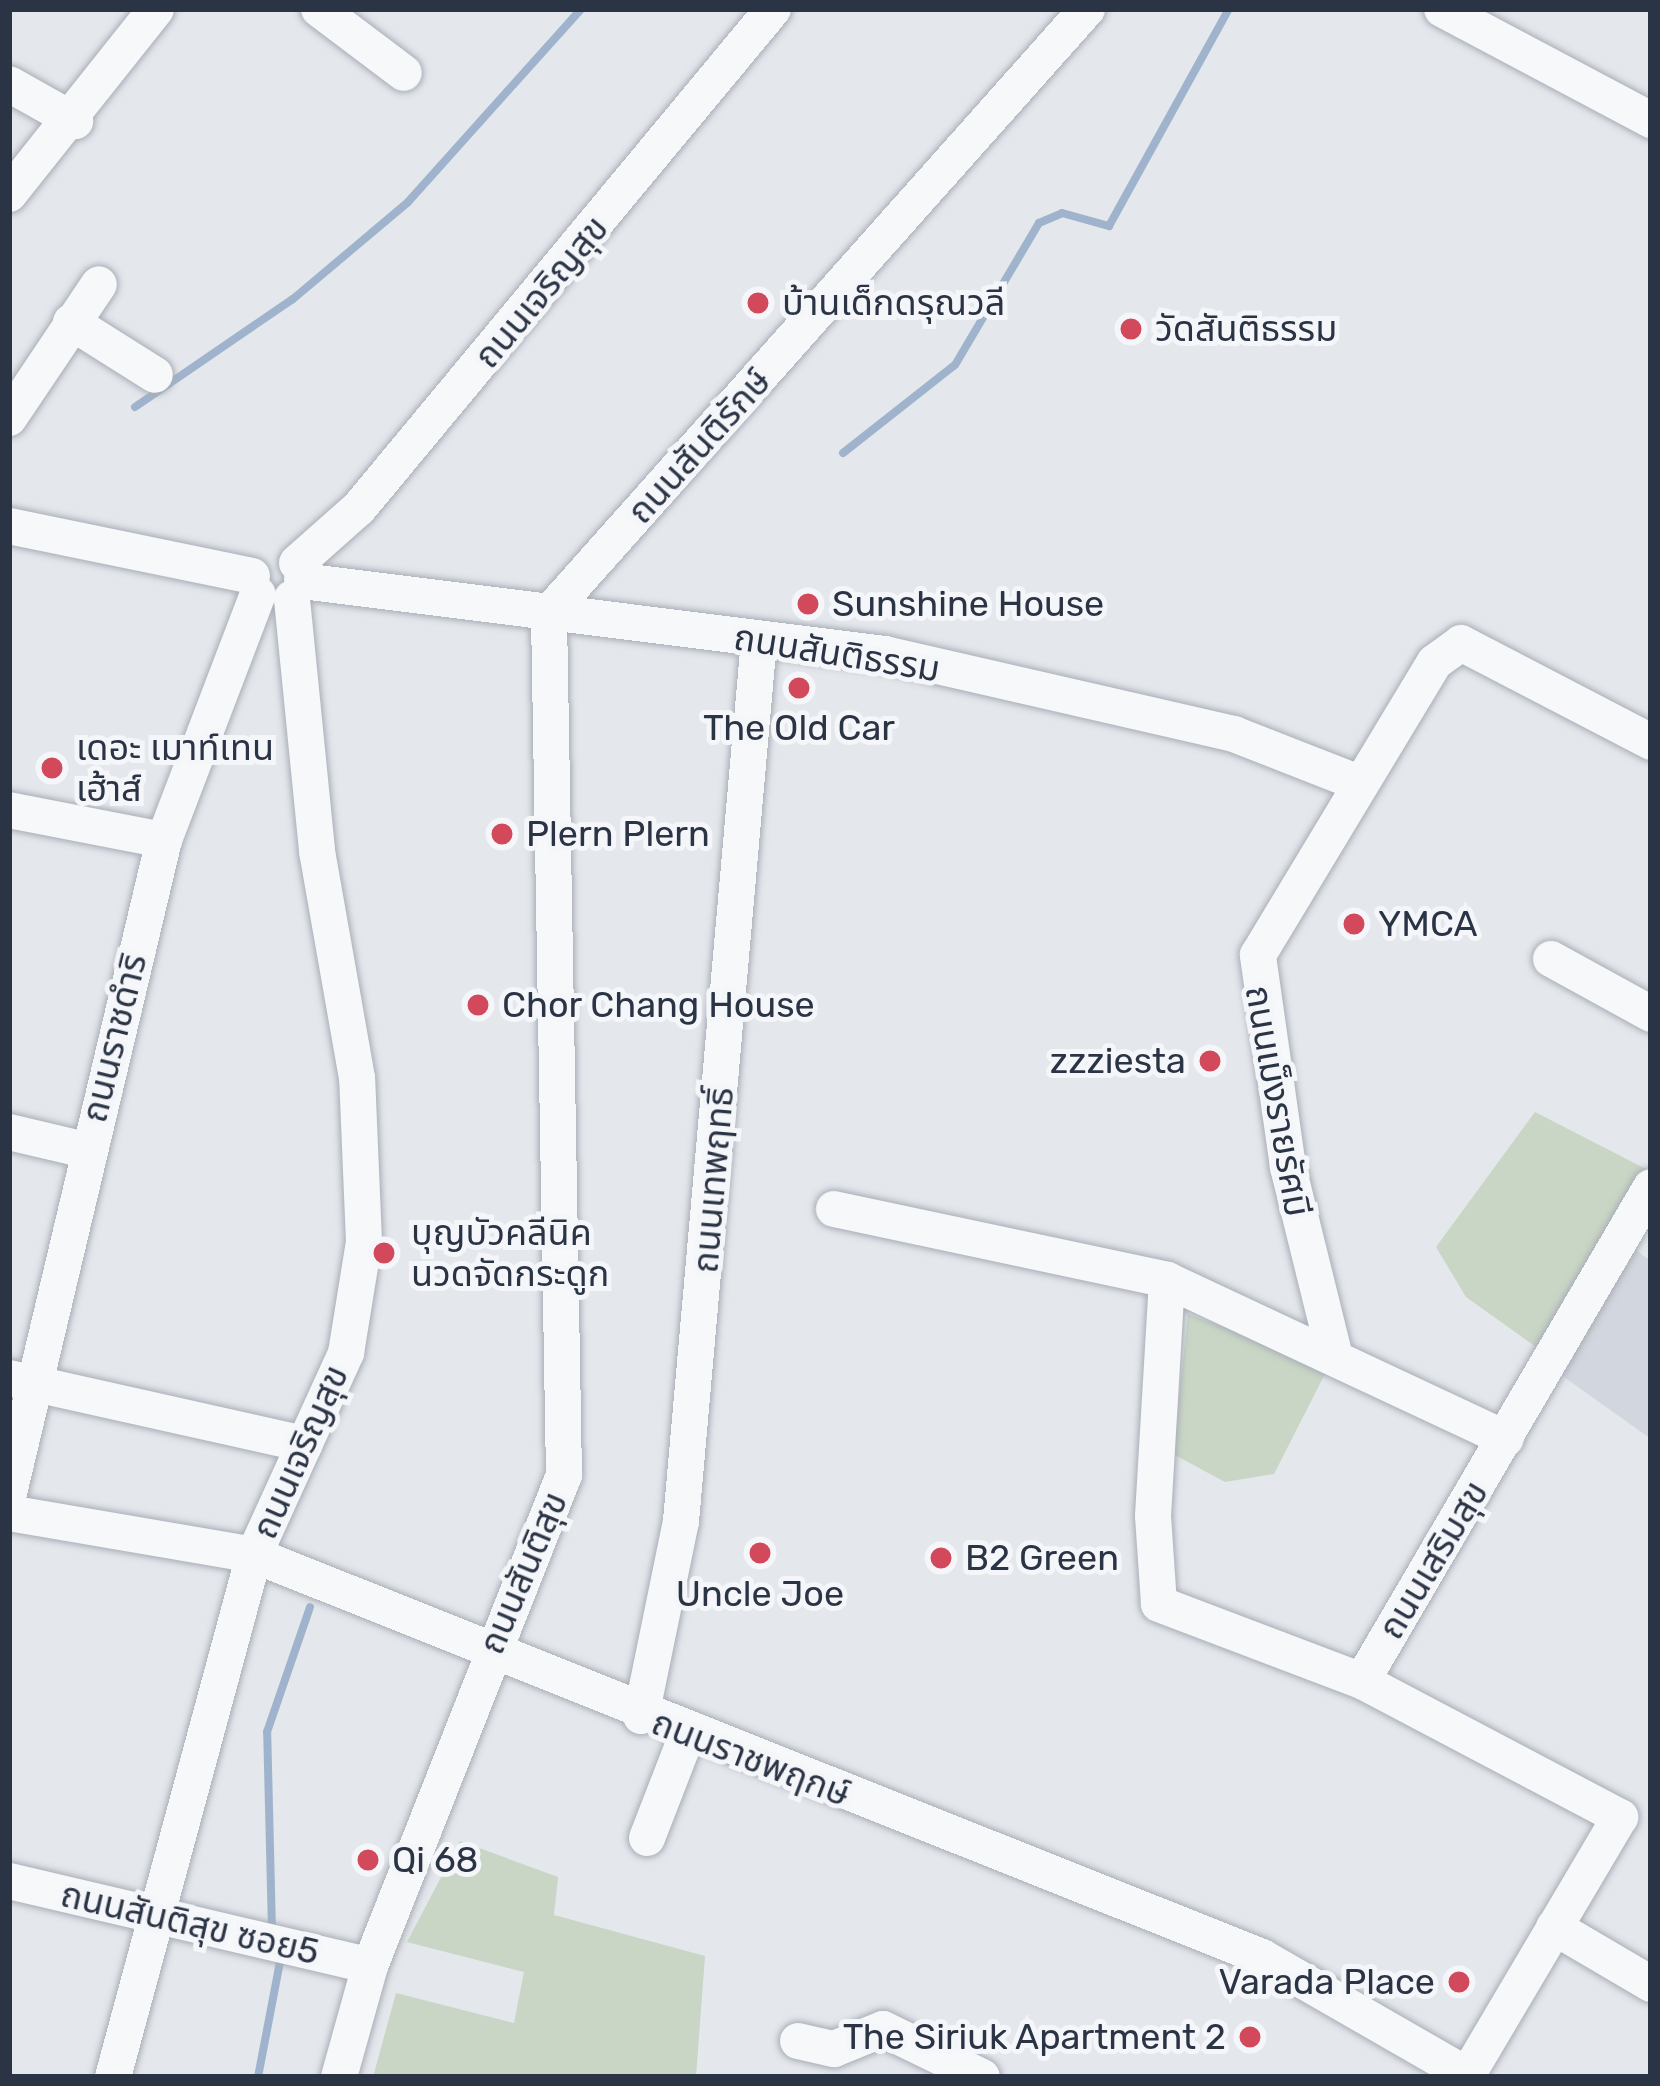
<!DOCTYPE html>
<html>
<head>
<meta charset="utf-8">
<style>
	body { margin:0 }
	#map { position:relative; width:1660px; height:2086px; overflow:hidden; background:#e4e7ec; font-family:Rubik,"Noto Sans Thai",sans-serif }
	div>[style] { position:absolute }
	.built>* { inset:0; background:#d2d6de }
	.green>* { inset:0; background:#c9d6c5 }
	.stream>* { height:8px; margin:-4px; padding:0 4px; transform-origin:4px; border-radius:4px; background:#9fb4cc }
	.roads { filter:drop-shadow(0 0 3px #a9aeb7) drop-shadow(0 0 3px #a9aeb7) }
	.minor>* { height:36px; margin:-18px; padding:0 18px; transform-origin:18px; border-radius:18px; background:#f7f8fa }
	.dots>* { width:33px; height:33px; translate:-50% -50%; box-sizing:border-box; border:6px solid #f4f6f9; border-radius:50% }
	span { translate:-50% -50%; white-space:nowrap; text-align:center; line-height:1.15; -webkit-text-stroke:10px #f4f6f9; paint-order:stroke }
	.street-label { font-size:36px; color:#2b3445 }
	.poi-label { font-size:36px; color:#2b3445 }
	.left { translate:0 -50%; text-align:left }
	.right { translate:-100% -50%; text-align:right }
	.frame { position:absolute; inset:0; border:12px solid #2b3445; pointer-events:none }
</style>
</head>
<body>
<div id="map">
	<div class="built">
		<i style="clip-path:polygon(1625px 1242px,1651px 1261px,1651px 1439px,1550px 1367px)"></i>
	</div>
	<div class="green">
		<i style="clip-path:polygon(1535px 1112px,1646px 1169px,1543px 1352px,1466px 1297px,1436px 1247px)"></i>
		<i style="clip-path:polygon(1188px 1314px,1329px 1366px,1274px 1474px,1225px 1482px,1173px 1454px)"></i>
		<i style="clip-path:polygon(460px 1841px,558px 1877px,554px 1915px,705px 1956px,696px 2077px,373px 2077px,396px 1993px,514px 2023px,524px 1972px,407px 1942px)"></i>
	</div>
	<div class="stream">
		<i style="left:135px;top:407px;width:191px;rotate:-34.4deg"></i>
		<i style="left:293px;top:299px;width:150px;rotate:-40.1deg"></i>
		<i style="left:408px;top:202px;width:259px;rotate:-48.1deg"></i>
		<i style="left:843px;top:453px;width:142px;rotate:-38.2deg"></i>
		<i style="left:955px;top:365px;width:165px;rotate:-59.4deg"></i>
		<i style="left:1039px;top:223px;width:25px;rotate:-23deg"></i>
		<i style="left:1062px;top:213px;width:49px;rotate:15.5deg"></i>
		<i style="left:1109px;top:226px;width:248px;rotate:-61.1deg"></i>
		<i style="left:272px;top:1930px;width:198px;rotate:-91.4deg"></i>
		<i style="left:267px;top:1732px;width:132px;rotate:-71deg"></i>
		<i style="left:258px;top:2077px;width:123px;rotate:-79.2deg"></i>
	</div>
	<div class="roads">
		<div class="minor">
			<i style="left:319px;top:9px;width:106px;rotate:37deg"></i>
			<i style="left:1442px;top:9px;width:237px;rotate:28deg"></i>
			<i style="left:9px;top:84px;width:76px;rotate:29.3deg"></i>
			<i style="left:9px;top:194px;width:236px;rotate:-51.5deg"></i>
			<i style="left:71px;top:322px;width:99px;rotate:32.2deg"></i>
			<i style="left:9px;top:418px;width:161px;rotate:-56.1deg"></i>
			<i style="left:9px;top:526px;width:248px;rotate:11.6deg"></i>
			<i style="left:297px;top:563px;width:83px;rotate:-41.6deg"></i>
			<i style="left:359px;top:508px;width:648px;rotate:-50.32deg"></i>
			<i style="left:302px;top:581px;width:588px;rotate:7.14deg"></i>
			<i style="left:885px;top:654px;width:358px;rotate:12.9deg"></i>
			<i style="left:1234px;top:734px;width:134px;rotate:21.4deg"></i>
			<i style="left:9px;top:810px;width:158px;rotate:11deg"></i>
			<i style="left:1551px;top:959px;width:114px;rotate:28.8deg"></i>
			<i style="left:9px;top:1132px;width:79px;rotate:13.2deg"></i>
			<i style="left:834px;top:1209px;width:340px;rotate:12deg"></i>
			<i style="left:1167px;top:1280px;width:374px;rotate:25.1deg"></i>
			<i style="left:1167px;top:1280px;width:236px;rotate:93.4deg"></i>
			<i style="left:1153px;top:1516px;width:88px;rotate:86.1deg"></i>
			<i style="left:1159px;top:1604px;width:217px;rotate:20.8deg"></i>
			<i style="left:1362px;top:1681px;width:292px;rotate:27.8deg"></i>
			<i style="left:1620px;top:1817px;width:302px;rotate:120.6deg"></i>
			<i style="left:1334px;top:1353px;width:192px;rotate:-103.9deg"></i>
			<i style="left:1288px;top:1167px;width:214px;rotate:-98.1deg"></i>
			<i style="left:1258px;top:955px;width:342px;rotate:-58.9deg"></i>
			<i style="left:1435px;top:662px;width:32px;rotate:-36deg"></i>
			<i style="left:1461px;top:643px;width:214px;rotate:27.5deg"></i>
			<i style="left:9px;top:1378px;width:303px;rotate:12.6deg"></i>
			<i style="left:9px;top:1493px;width:671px;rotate:-76.65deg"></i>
			<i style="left:164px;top:840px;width:263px;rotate:-69.1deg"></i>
			<i style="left:9px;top:1513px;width:249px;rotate:9.7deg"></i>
			<i style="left:254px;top:1555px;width:1085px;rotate:21.74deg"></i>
			<i style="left:1262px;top:1957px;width:237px;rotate:29.9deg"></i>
			<i style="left:1362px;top:1681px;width:572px;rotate:-59.67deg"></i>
			<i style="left:641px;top:1716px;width:199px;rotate:-78.4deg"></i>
			<i style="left:681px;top:1521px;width:884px;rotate:-84.94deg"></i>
			<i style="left:647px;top:1838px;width:110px;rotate:-68.8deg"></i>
			<i style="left:9px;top:1881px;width:371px;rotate:13.2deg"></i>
			<i style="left:1554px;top:1927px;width:113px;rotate:30.4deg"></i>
			<i style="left:798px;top:2041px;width:37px;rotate:13deg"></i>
			<i style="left:834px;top:2049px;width:53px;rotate:-22.2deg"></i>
			<i style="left:883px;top:2029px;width:110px;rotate:25.9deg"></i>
			<i style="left:113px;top:2077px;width:541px;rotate:-74.88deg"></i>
			<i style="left:254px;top:1555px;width:222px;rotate:-65.5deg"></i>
			<i style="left:346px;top:1353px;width:112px;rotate:-80.8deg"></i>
			<i style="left:364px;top:1242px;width:164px;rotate:-92.4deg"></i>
			<i style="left:357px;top:1078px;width:231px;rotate:-100deg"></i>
			<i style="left:317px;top:850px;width:253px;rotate:-95.7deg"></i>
			<i style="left:339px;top:2077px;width:115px;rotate:-74.4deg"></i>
			<i style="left:370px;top:1966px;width:528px;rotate:-68.44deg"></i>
			<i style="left:564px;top:1475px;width:862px;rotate:-91deg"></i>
			<i style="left:549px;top:613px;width:809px;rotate:-48.31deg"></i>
		</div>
	</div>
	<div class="dots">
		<i style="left:758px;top:303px;background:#d1495b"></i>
		<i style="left:1131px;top:329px;background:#d1495b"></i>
		<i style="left:808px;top:604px;background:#d1495b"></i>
		<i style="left:799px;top:688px;background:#d1495b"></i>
		<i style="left:52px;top:768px;background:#d1495b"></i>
		<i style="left:502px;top:834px;background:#d1495b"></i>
		<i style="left:1354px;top:924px;background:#d1495b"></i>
		<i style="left:478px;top:1005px;background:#d1495b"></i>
		<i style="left:1210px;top:1061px;background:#d1495b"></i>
		<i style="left:384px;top:1253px;background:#d1495b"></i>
		<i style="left:760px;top:1553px;background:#d1495b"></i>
		<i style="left:941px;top:1558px;background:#d1495b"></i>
		<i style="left:368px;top:1860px;background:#d1495b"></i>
		<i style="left:1459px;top:1982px;background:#d1495b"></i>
		<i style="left:1250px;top:2037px;background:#d1495b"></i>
	</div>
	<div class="street-label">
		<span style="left:541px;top:292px;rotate:-50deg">ถนนเจริญสุข</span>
		<span style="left:699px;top:446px;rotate:-48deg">ถนนสันติรักษ์</span>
		<span style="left:837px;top:653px;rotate:9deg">ถนนสันติธรรม</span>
		<span style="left:114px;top:1038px;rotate:-76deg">ถนนราชดำริ</span>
		<span style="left:1278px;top:1101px;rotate:80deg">ถนนเม็งรายรัศมี</span>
		<span style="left:713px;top:1180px;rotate:-85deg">ถนนเทพฤทธิ์</span>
		<span style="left:300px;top:1452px;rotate:-66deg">ถนนเจริญสุข</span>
		<span style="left:1433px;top:1560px;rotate:-59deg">ถนนเสริมสุข</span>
		<span style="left:523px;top:1573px;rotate:-67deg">ถนนสันติสุข</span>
		<span style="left:751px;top:1758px;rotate:21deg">ถนนราชพฤกษ์</span>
		<span style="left:190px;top:1923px;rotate:13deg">ถนนสันติสุข ซอย5</span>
	</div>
	<div class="poi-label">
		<span class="left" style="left:782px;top:303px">บ้านเด็กดรุณวลี</span>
		<span class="left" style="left:1155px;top:329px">วัดสันติธรรม</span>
		<span class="left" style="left:832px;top:604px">Sunshine House</span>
		<span style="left:799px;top:728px">The Old Car</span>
		<span class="left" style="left:76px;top:768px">เดอะ เมาท์เทน<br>เฮ้าส์</span>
		<span class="left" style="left:526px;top:834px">Plern Plern</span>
		<span class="left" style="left:1378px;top:924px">YMCA</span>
		<span class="left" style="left:502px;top:1005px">Chor Chang House</span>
		<span class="right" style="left:1186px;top:1061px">zzziesta</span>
		<span class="left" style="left:411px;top:1253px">บุญบัวคลีนิค<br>นวดจัดกระดูก</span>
		<span class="left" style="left:965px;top:1558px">B2 Green</span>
		<span style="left:760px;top:1594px">Uncle Joe</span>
		<span class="left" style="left:392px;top:1860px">Qi 68</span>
		<span class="right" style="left:1435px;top:1982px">Varada Place</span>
		<span class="right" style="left:1226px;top:2037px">The Siriuk Apartment 2</span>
	</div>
	<div class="frame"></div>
</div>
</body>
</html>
